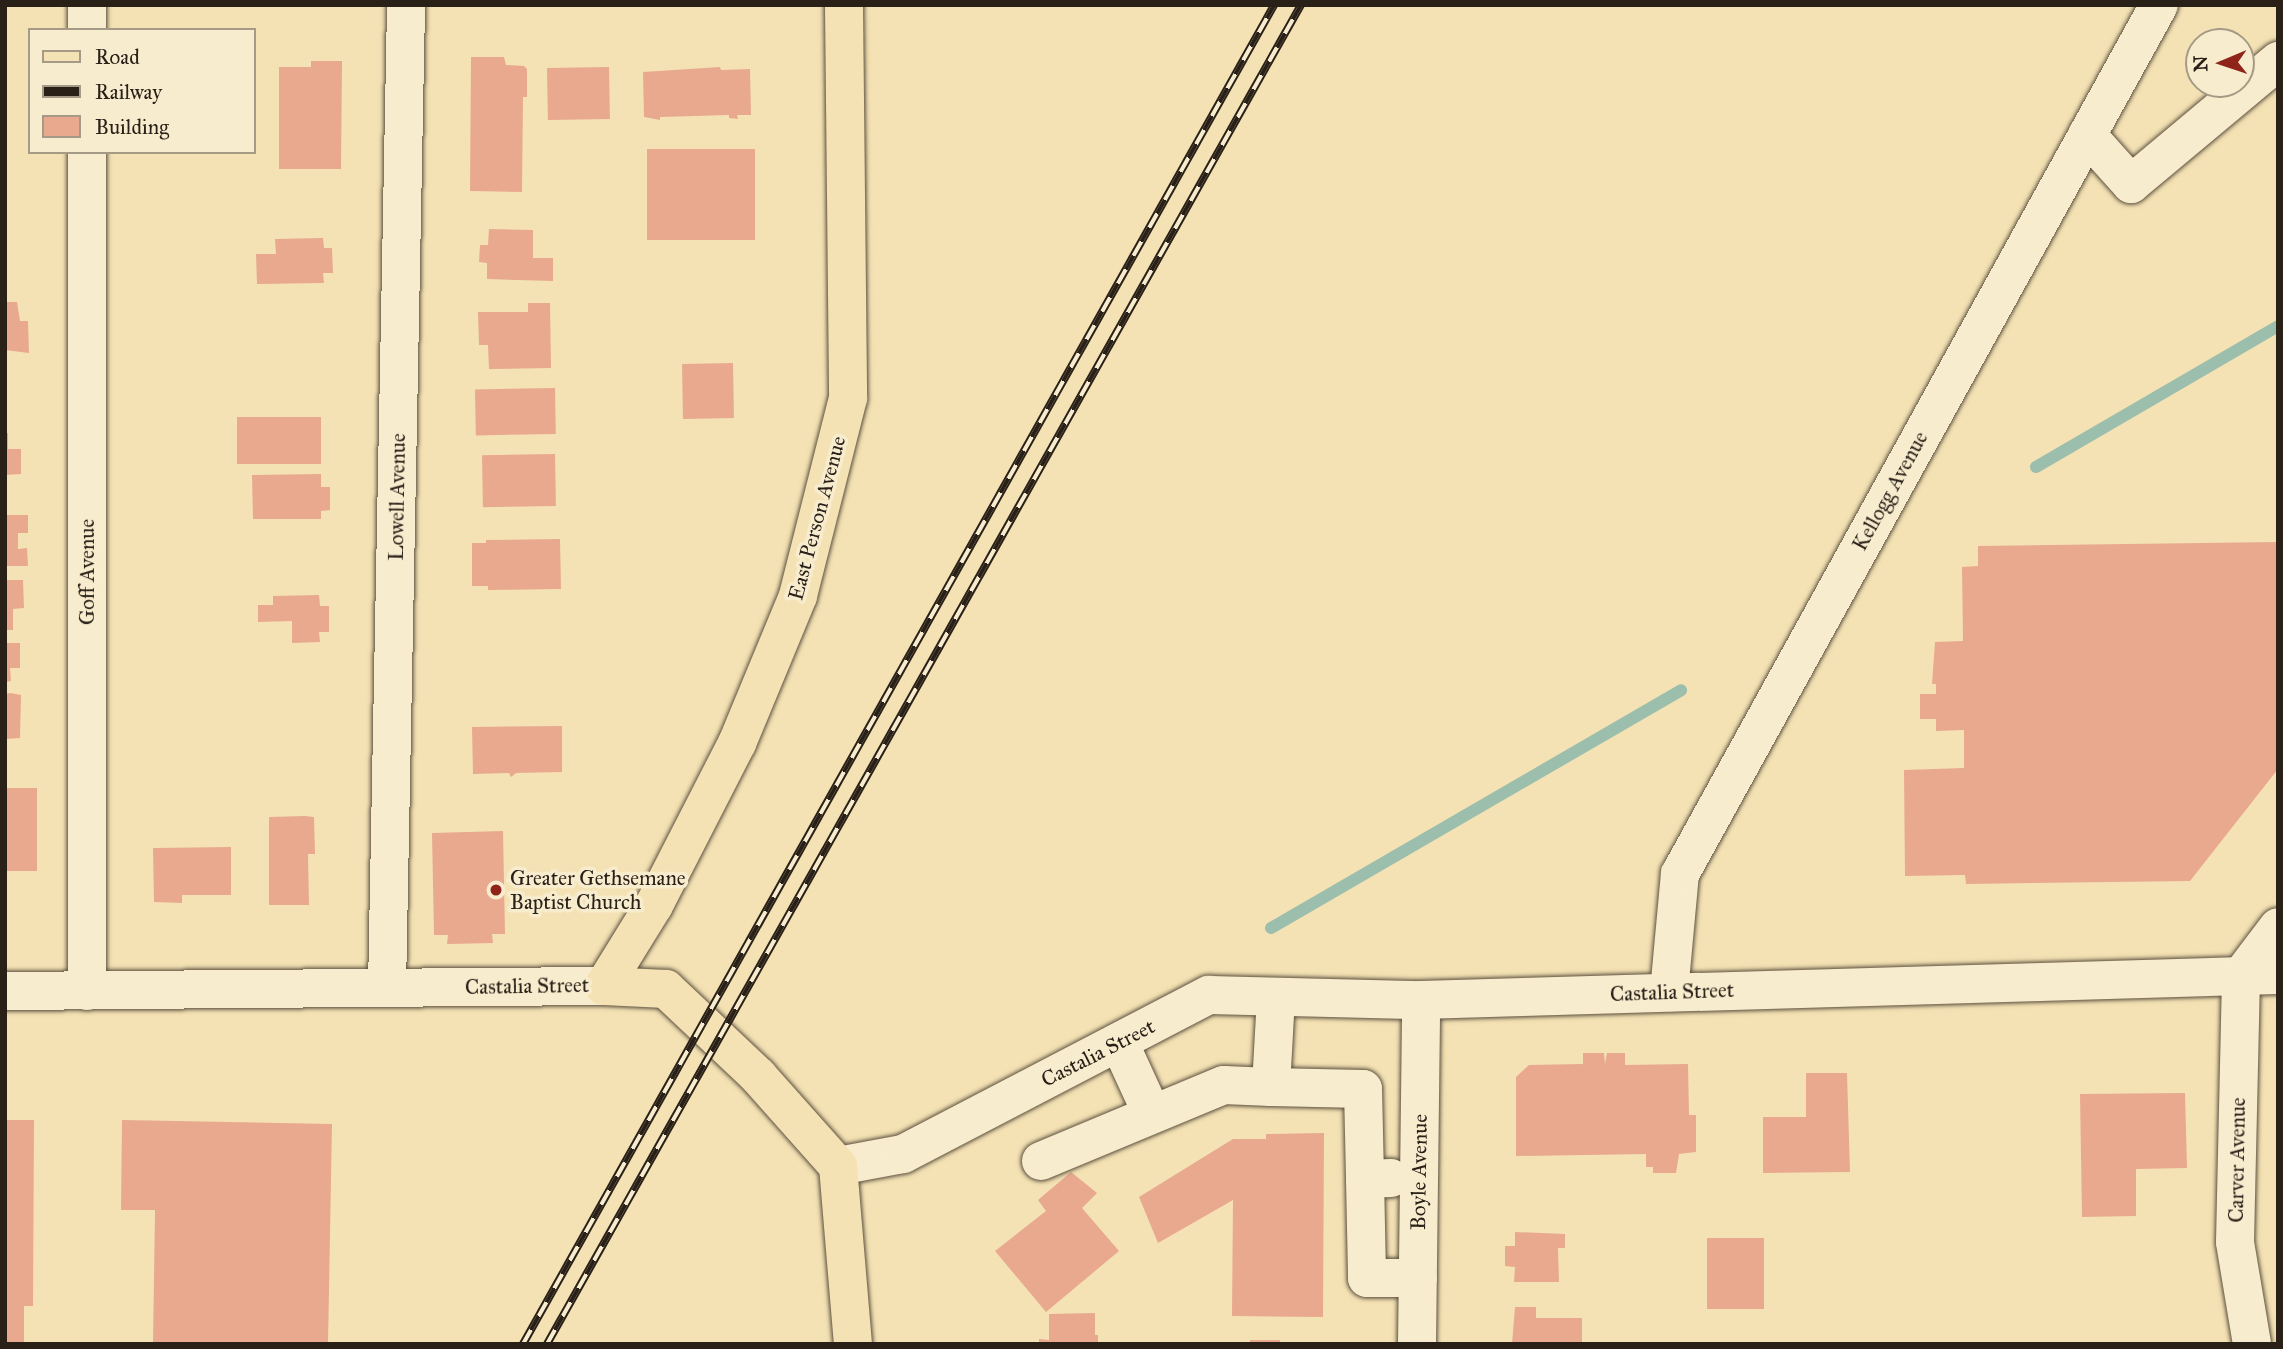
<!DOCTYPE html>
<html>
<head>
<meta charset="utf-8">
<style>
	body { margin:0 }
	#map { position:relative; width:2283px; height:1349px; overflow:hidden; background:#f4e2b4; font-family:"IM FELL Great Primer",serif }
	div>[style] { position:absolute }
	.stream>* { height:12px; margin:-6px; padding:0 6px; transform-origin:6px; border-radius:6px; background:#9cbeac }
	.building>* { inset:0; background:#e8a98f; transform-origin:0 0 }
	.roads { filter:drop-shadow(0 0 2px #5c503f) drop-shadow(0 0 2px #5c503f) }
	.minor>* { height:38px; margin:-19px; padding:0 19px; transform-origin:19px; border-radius:19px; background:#f8ecce }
	.major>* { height:38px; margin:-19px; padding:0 19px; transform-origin:19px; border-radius:19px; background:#f4e2b4 }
	.rail>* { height:8px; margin-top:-4px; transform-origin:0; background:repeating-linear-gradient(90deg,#f8ecce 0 16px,#292018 0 32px); box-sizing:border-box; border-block:2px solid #292018 }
	.dots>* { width:19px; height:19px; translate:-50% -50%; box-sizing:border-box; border:4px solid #f8ecce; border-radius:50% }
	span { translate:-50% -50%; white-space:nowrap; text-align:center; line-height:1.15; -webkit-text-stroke:7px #f8ecce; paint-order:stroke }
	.street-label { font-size:21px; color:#292018 }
	.poi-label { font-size:21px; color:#292018 }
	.left { translate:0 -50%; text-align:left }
	.frame { position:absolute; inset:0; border:7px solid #292018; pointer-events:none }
	.legend { position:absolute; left:28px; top:28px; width:228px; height:126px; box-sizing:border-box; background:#f8ecce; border:2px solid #a59a85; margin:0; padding:9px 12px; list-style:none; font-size:21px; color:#292018 }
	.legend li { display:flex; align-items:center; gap:14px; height:35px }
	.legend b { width:35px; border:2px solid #a59a85 }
	.north { position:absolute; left:2185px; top:28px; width:70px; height:70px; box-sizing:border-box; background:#f8ecce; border:2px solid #a59a85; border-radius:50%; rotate:268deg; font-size:19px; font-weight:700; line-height:28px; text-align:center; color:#292018 }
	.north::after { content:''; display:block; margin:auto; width:24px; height:32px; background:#8f2418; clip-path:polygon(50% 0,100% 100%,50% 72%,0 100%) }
</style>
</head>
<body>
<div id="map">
	<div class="stream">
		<i style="left:2036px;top:467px;width:280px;rotate:-30.2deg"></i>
		<i style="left:1271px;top:928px;width:474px;rotate:-30.1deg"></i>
	</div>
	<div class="building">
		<i style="clip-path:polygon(471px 57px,504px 57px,506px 65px,524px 66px,527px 69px,527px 97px,523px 97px,522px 192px,470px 191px)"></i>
		<i style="clip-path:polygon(311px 61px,342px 61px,341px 169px,279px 169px,279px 67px,311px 67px)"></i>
		<i style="left:609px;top:67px;width:52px;height:62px;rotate:89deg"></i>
		<i style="clip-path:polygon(720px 67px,721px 70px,750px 69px,751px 115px,737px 115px,738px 119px,729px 118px,729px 115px,660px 117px,660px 120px,644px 117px,643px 72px)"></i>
		<i style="left:647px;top:149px;width:108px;height:91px"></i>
		<i style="clip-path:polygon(489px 229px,533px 230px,533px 258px,553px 258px,553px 281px,487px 279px,487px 263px,479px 262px,480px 245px,488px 245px)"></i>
		<i style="clip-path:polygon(323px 238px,324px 248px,332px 248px,333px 273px,323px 273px,324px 283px,257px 284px,256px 254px,276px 254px,275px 239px)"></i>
		<i style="clip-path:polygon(5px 302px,17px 302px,20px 321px,28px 321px,29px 353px,5px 350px)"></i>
		<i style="clip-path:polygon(528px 303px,550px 303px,551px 368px,489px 369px,488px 345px,479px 345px,478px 312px,528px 312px)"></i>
		<i style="left:733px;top:363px;width:55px;height:51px;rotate:89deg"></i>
		<i style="left:555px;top:388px;width:46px;height:80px;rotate:89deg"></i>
		<i style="left:237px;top:417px;width:84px;height:47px"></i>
		<i style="clip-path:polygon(5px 433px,8px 433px,8px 449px,21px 449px,21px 474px,5px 475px)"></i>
		<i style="left:555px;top:454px;width:52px;height:73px;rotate:89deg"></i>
		<i style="clip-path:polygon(321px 474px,321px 487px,330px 487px,330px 510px,321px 511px,321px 519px,253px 519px,252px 475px)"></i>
		<i style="clip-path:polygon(5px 515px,28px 515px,28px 533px,18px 533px,18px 549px,27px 548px,28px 566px,5px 566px)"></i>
		<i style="clip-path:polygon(560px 539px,561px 589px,488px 590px,488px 586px,472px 586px,472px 543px,486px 543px,486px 540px)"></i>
		<i style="clip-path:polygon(2278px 542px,2278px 769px,2190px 881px,1966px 884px,1965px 875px,1905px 876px,1904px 770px,1964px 768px,1964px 730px,1936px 731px,1936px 719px,1920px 719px,1920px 694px,1936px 694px,1936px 684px,1932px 684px,1935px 642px,1963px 641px,1962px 567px,1978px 566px,1978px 546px)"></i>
		<i style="clip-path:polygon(5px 580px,23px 580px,24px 608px,13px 609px,13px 630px,5px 630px)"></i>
		<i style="clip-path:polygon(319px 595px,320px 606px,329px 606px,329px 632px,319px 632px,320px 642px,292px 643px,292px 621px,258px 622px,258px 605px,273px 605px,273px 596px)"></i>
		<i style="clip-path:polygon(5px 643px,20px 643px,20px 668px,10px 668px,11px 681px,5px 682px)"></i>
		<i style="clip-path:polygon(10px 693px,21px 695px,20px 738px,5px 739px,5px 694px)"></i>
		<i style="clip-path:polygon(562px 726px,562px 772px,516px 773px,511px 777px,509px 773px,473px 774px,472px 727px)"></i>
		<i style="left:5px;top:788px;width:32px;height:83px"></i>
		<i style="clip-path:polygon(305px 816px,314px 817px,315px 854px,308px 854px,309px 905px,269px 905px,269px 817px)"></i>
		<i style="clip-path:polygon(503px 831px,505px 934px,492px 934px,493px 943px,447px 944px,448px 935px,434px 935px,432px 833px)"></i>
		<i style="clip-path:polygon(231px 847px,231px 895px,182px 895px,182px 903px,154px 902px,153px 848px)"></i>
		<i style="clip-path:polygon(1583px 1053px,1604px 1053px,1605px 1064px,1607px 1053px,1625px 1053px,1625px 1065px,1688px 1064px,1689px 1115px,1696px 1115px,1696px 1152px,1679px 1154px,1676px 1173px,1653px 1173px,1653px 1167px,1646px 1167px,1646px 1154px,1516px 1156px,1516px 1077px,1529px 1065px,1583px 1064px)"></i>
		<i style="clip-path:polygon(1806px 1073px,1847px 1073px,1850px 1172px,1763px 1173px,1763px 1117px,1806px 1117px)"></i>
		<i style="clip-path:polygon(2185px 1093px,2187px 1168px,2136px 1169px,2136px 1216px,2082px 1217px,2080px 1094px)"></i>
		<i style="clip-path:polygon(5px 1120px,34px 1120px,33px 1306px,24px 1306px,24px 1344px,5px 1344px)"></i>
		<i style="clip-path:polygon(122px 1120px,332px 1124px,328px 1344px,153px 1344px,155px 1210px,121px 1210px)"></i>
		<i style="clip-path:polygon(1324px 1133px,1323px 1317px,1232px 1316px,1233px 1200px,1158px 1243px,1139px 1197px,1233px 1139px,1266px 1139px,1266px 1134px)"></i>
		<i style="clip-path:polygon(1071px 1172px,1097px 1193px,1082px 1208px,1119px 1251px,1046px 1312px,995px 1251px,1046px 1211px,1038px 1200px)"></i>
		<i style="clip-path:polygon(1515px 1232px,1565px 1234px,1565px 1248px,1558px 1248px,1559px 1282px,1514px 1282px,1515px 1267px,1505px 1266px,1505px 1246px,1515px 1246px)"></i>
		<i style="left:1707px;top:1238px;width:57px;height:71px"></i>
		<i style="clip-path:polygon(1515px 1307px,1536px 1307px,1536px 1318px,1582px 1318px,1582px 1344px,1512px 1344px)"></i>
		<i style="clip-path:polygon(1095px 1313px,1095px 1335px,1098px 1335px,1098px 1343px,1039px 1344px,1039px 1339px,1049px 1340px,1049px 1314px)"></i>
		<i style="left:1250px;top:1340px;width:30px;height:4px"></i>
	</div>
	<div class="roads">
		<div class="minor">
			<i style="left:87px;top:5px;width:25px;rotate:90deg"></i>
			<i style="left:2087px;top:135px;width:66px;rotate:48.1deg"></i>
			<i style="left:2131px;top:184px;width:192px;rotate:-39.9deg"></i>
			<i style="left:387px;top:988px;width:983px;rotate:-88.89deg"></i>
			<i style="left:5px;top:991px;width:599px;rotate:-0.48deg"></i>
			<i style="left:87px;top:991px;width:839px;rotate:-90deg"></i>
			<i style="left:1669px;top:992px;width:119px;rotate:-84.7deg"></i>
			<i style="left:1680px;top:874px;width:992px;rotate:-61.14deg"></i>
			<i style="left:1276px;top:997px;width:90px;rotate:93.2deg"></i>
			<i style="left:1271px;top:1087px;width:92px;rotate:1.2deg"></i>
			<i style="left:1363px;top:1089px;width:90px;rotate:88.7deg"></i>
			<i style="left:1119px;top:1042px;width:79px;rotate:65.4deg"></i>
			<i style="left:1041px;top:1161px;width:198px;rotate:-22.6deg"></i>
			<i style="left:1224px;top:1085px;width:47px;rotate:2.4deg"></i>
			<i style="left:838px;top:1166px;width:66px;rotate:-10.5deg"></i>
			<i style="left:903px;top:1154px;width:345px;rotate:-27.5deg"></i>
			<i style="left:1209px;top:995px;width:212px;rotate:1.4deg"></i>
			<i style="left:1421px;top:1000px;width:857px;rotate:-1.67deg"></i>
			<i style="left:1391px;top:1178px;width:26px;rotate:178deg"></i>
			<i style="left:1365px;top:1179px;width:99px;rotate:88.8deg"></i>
			<i style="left:1367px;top:1278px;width:51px"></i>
			<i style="left:1417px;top:1344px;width:344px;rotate:-89.3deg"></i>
			<i style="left:2252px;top:1344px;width:103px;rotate:-99.5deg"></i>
			<i style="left:2235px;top:1242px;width:266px;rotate:-88.7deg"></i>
			<i style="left:2241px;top:976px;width:61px;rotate:-52.9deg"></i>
		</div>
		<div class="major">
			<i style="left:844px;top:5px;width:393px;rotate:89.4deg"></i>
			<i style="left:848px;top:398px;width:204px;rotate:104.2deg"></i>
			<i style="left:798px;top:596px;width:159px;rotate:112.5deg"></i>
			<i style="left:737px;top:743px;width:182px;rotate:117.1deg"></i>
			<i style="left:654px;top:905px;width:95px;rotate:121.7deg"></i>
			<i style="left:604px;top:986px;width:62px;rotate:2.8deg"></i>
			<i style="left:666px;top:989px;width:127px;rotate:43.4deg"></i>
			<i style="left:758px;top:1076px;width:120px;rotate:48.4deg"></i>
			<i style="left:838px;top:1166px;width:179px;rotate:85.2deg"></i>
		</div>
	</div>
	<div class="rail">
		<i style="left:523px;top:1344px;width:1535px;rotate:-60.71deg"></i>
		<i style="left:547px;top:1344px;width:1537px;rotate:-60.62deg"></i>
	</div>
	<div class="dots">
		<i style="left:496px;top:890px;background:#8f2418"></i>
	</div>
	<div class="street-label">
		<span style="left:1890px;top:491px;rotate:-61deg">Kellogg Avenue</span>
		<span style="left:397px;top:497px;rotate:-89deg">Lowell Avenue</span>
		<span style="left:817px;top:518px;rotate:-75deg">East Person Avenue</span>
		<span style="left:87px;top:572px;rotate:-90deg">Goff Avenue</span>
		<span style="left:527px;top:986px;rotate:-1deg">Castalia Street</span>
		<span style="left:1672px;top:992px;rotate:-2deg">Castalia Street</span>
		<span style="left:1098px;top:1053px;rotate:-27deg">Castalia Street</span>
		<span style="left:2237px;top:1160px;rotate:-89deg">Carver Avenue</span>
		<span style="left:1419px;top:1172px;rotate:-89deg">Boyle Avenue</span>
	</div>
	<div class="poi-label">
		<span class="left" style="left:510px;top:890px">Greater Gethsemane<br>Baptist Church</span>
	</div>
	<div class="frame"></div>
	<ul class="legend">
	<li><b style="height:9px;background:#f4e2b4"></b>Road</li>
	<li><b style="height:9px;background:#292018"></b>Railway</li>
	<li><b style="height:19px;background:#e8a98f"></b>Building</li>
	</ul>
	<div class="north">N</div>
</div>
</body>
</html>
